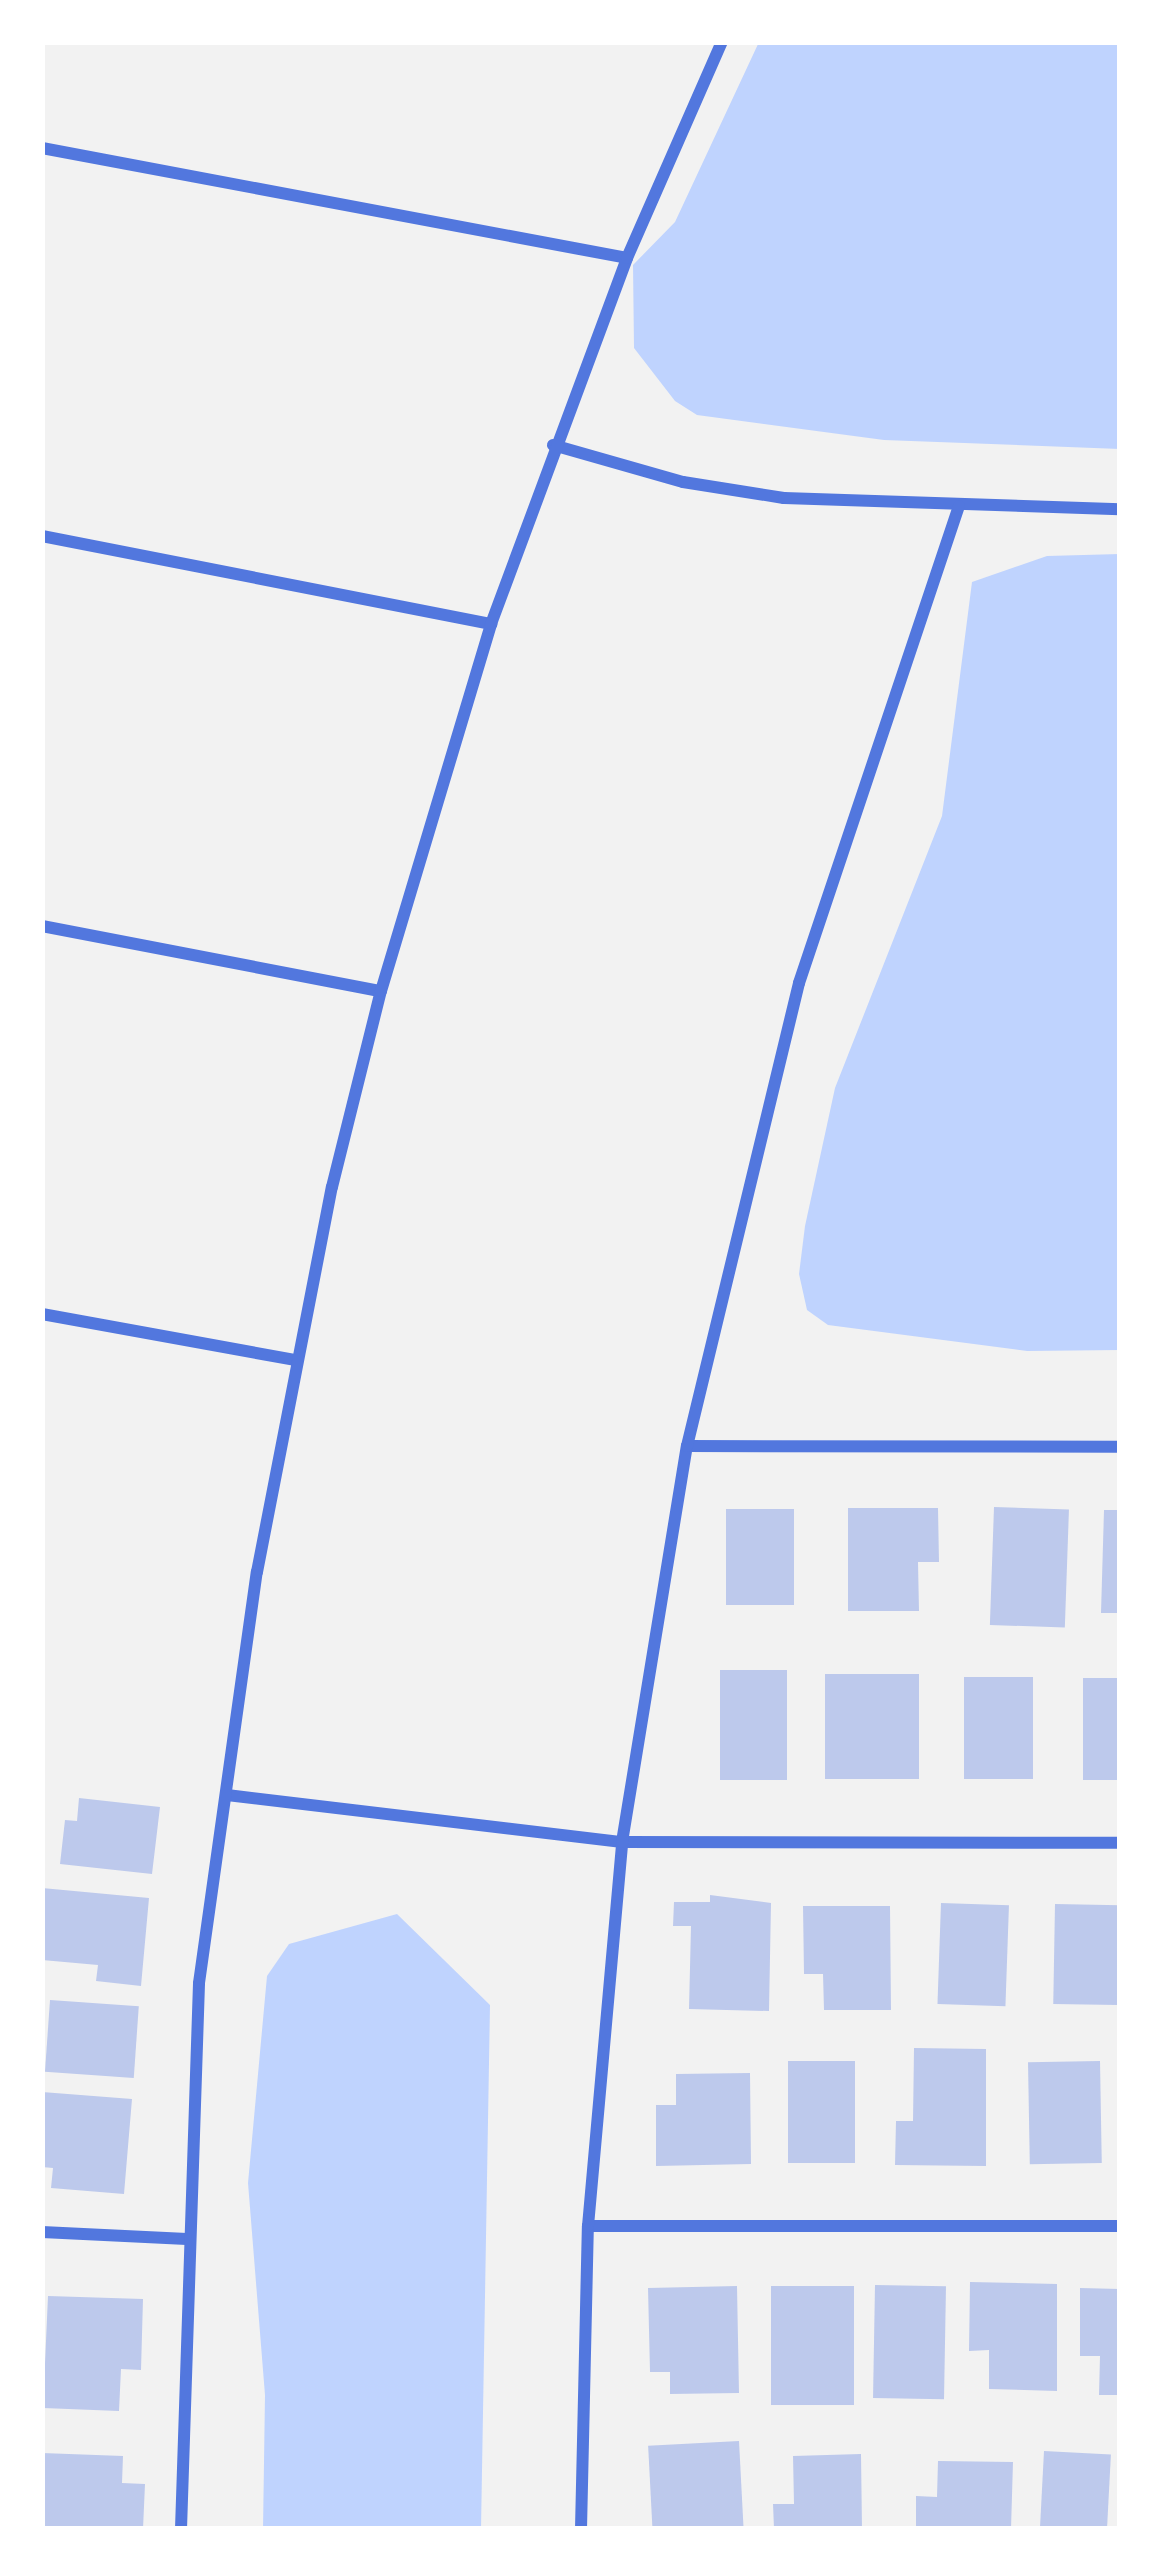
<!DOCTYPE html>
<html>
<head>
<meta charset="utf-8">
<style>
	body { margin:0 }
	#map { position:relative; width:1162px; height:2571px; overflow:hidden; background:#f2f2f2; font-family:"Roboto Condensed",sans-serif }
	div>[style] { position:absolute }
	.water>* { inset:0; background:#bfd3fe }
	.building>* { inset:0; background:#bdc9ec; transform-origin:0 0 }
	.minor>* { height:12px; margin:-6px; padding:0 6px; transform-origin:6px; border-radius:6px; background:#5277de }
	span { translate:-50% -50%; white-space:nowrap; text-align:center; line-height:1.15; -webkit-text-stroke:9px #fff; paint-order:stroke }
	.frame { position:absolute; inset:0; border:45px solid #fff; pointer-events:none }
</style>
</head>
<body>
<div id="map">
	<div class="water">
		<i style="clip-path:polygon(759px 42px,1120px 42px,1120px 449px,884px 440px,697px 415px,675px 401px,634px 348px,633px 265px,675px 222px)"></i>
		<i style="clip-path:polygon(1120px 554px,1120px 1350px,1027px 1351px,828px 1325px,807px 1310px,799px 1274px,805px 1226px,835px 1088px,942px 816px,972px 582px,1047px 556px)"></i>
		<i style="clip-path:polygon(397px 1914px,490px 2005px,481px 2529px,263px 2529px,265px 2395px,248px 2183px,267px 1976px,289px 1944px)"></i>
	</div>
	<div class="building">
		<i style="left:994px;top:1507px;width:75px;height:118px;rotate:2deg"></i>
		<i style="clip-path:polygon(848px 1508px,938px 1508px,939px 1562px,918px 1562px,919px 1611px,848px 1611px)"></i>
		<i style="left:726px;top:1509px;width:68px;height:96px"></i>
		<i style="clip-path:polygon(1104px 1510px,1120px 1510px,1120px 1613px,1101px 1613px)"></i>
		<i style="left:720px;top:1670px;width:67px;height:110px"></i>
		<i style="left:825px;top:1674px;width:94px;height:105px"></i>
		<i style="left:964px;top:1677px;width:69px;height:102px"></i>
		<i style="left:1083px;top:1678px;width:37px;height:102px"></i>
		<i style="clip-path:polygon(79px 1798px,160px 1807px,152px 1874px,60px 1864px,65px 1820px,77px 1821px)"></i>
		<i style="clip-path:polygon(42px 1888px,149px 1898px,141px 1986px,96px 1981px,98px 1965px,42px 1960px)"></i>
		<i style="clip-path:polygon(710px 1895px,771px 1903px,769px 2011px,689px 2009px,691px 1926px,673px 1926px,674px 1902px,710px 1902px)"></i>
		<i style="left:941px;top:1903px;width:68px;height:101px;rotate:2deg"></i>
		<i style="left:1055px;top:1904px;width:65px;height:100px;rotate:1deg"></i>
		<i style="clip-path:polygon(803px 1906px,890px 1906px,891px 2010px,824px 2010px,823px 1974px,804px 1974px)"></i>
		<i style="left:50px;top:2000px;width:89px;height:72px;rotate:4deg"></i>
		<i style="clip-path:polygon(914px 2048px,986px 2049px,986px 2166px,895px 2165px,896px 2121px,913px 2121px)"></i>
		<i style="left:855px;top:2061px;width:102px;height:67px;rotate:90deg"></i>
		<i style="left:1100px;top:2061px;width:102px;height:72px;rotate:89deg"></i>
		<i style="clip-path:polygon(750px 2073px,751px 2164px,656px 2166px,656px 2105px,676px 2105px,676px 2074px)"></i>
		<i style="clip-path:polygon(42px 2092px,132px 2099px,124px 2194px,51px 2188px,53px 2168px,42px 2167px)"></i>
		<i style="clip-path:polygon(970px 2282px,1057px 2284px,1057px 2391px,989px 2389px,989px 2350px,969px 2351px)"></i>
		<i style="left:875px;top:2285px;width:71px;height:113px;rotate:1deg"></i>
		<i style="clip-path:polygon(737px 2286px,739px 2393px,670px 2394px,670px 2372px,650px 2372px,648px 2288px)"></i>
		<i style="left:771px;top:2286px;width:83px;height:119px"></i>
		<i style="clip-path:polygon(1080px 2288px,1120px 2289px,1120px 2395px,1099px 2395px,1100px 2356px,1080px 2356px)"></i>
		<i style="clip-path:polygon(48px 2296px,143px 2299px,141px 2370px,121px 2369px,119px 2411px,43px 2408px)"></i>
		<i style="left:739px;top:2441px;width:88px;height:91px;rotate:87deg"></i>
		<i style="left:1044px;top:2451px;width:67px;height:78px;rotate:3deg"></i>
		<i style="clip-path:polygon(42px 2453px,123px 2456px,122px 2483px,145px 2484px,143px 2529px,42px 2529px)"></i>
		<i style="clip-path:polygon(861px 2454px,862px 2529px,774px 2529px,773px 2504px,794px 2504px,793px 2456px)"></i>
		<i style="clip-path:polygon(938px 2461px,1013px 2462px,1011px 2529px,916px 2529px,916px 2496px,937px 2497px)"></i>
	</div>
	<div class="minor">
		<i style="left:42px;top:148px;width:595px;rotate:10.65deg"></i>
		<i style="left:553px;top:445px;width:135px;rotate:15.9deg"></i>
		<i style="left:683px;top:482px;width:102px;rotate:9deg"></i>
		<i style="left:784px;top:498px;width:336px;rotate:1.9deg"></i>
		<i style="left:42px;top:536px;width:458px;rotate:11.1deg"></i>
		<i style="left:42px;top:926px;width:345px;rotate:10.9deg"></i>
		<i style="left:42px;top:1314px;width:258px;rotate:10.3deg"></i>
		<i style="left:687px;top:1446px;width:433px;rotate:0.1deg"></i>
		<i style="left:227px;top:1795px;width:398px;rotate:6.8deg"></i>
		<i style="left:622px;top:1842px;width:498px;rotate:0.1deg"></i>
		<i style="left:588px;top:2226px;width:532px"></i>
		<i style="left:42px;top:2232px;width:145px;rotate:2.8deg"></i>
		<i style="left:181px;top:2529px;width:546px;rotate:-88.11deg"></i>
		<i style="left:199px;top:1983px;width:415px;rotate:-82deg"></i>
		<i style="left:257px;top:1572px;width:392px;rotate:-79deg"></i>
		<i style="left:332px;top:1187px;width:202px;rotate:-76deg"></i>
		<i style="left:381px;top:991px;width:383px;rotate:-73.3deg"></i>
		<i style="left:491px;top:624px;width:390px;rotate:-69.6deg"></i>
		<i style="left:627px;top:258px;width:236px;rotate:-66.3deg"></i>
		<i style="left:581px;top:2529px;width:303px;rotate:-88.7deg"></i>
		<i style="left:588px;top:2226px;width:386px;rotate:-84.9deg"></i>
		<i style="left:622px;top:1842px;width:401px;rotate:-80.7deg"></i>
		<i style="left:687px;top:1446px;width:476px;rotate:-76.4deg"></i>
		<i style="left:799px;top:983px;width:503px;rotate:-71.46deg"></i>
	</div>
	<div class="frame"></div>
</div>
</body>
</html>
